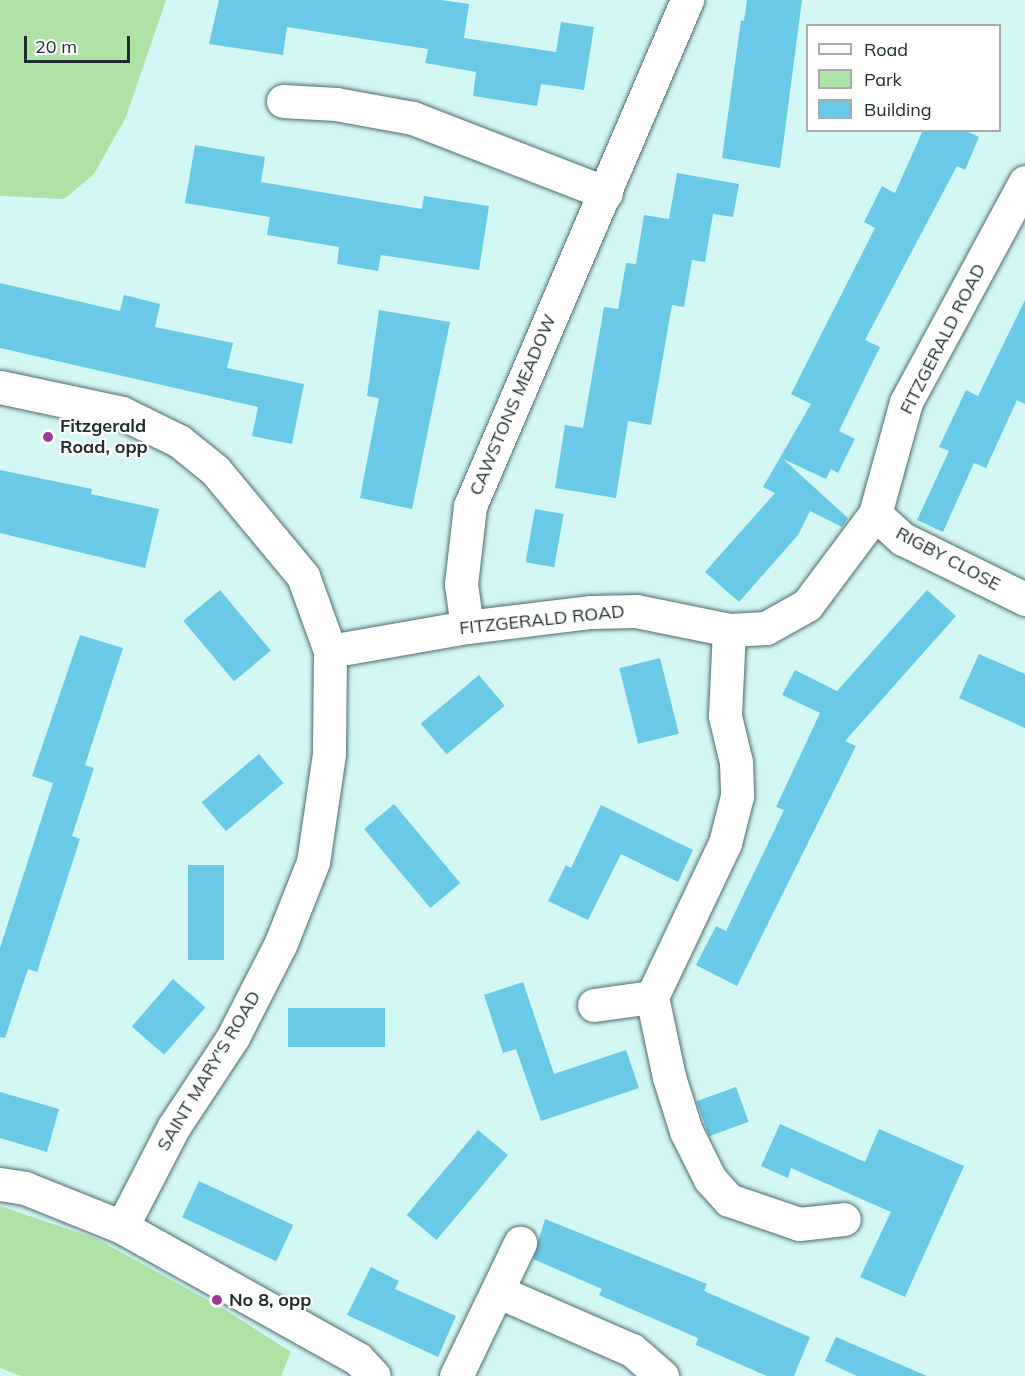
<!DOCTYPE html>
<html>
<head>
<meta charset="utf-8">
<style>
	body { margin:0 }
	#map { position:relative; width:1025px; height:1376px; overflow:hidden; background:#d3f7f5; font-family:Mulish,sans-serif }
	div>[style] { position:absolute }
	.green>* { inset:0; background:#afe3a6 }
	.building>* { inset:0; background:#6ac9e7; transform-origin:0 0 }
	.roads { filter:drop-shadow(0 0 2px #4d6d6c) drop-shadow(0 0 2px #4d6d6c) }
	.minor>* { height:33px; margin:-16.5px; padding:0 16.5px; transform-origin:16.5px; border-radius:16.5px; background:#fff }
	.dots>* { width:16px; height:16px; translate:-50% -50%; box-sizing:border-box; border:3px solid #fff; border-radius:50% }
	span { translate:-50% -50%; white-space:nowrap; text-align:center; line-height:1.15; -webkit-text-stroke:4.5px #fff; paint-order:stroke }
	.street-label { font-size:18px; color:#212e2e }
	.poi-label { font-size:18px; color:#212e2e; font-weight:700 }
	.left { translate:0 -50%; text-align:left }
	.legend { position:absolute; left:806px; top:24px; width:195px; height:108px; box-sizing:border-box; background:#fff; border:2px solid #a6abab; margin:0; padding:8px 10px; list-style:none; font-size:18px; color:#212e2e }
	.legend li { display:flex; align-items:center; gap:12px; height:30px }
	.legend b { width:30px; border:2px solid #a6abab }
	.scale { position:absolute; left:24px; top:36px; width:106px; height:27px; box-sizing:border-box; border:3px solid #212e2e; border-top:0; padding-left:8px; font-size:18px; line-height:21px; white-space:nowrap; color:#212e2e; -webkit-text-stroke:4px #fff; paint-order:stroke }
</style>
</head>
<body>
<div id="map">
	<div class="green">
		<i style="clip-path:polygon(0 0,166px 0,126px 117px,94px 174px,64px 199px,0 196px)"></i>
		<i style="clip-path:polygon(0 1206px,97px 1239px,224px 1309px,291px 1352px,281px 1376px,21px 1376px,0 1368px)"></i>
	</div>
	<div class="building">
		<i style="clip-path:polygon(219px 0,441px 0,469px 4px,464px 38px,556px 52px,561px 22px,594px 27px,584px 90px,541px 84px,537px 106px,473px 96px,476px 72px,425px 63px,428px 49px,287px 27px,283px 55px,209px 44px)"></i>
		<i style="clip-path:polygon(747px 0,802px 0,780px 168px,722px 158px,741px 20px,744px 21px)"></i>
		<i style="clip-path:polygon(923px 130px,964px 130px,979px 137px,965px 170px,957px 166px,865px 340px,880px 347px,839px 431px,855px 439px,838px 473px,831px 469px,826px 479px,783px 459px,848px 518px,842px 527px,810px 511px,798px 535px,739px 602px,705px 572px,775px 493px,763px 487px,811px 404px,791px 394px,875px 228px,864px 222px,882px 186px,895px 193px)"></i>
		<i style="clip-path:polygon(195px 145px,265px 157px,261px 182px,422px 209px,424px 196px,489px 206px,479px 270px,381px 255px,378px 271px,337px 264px,339px 247px,267px 235px,270px 217px,185px 203px)"></i>
		<i style="clip-path:polygon(677px 173px,739px 184px,733px 217px,713px 214px,705px 262px,692px 260px,684px 307px,672px 305px,651px 425px,628px 421px,616px 498px,555px 488px,565px 425px,583px 428px,604px 307px,618px 309px,626px 263px,636px 264px,644px 215px,669px 219px)"></i>
		<i style="clip-path:polygon(0 283px,120px 311px,124px 295px,160px 304px,155px 327px,233px 343px,227px 368px,304px 384px,292px 444px,252px 436px,258px 407px,0 348px)"></i>
		<i style="clip-path:polygon(1025px 300px,1025px 404px,1017px 400px,986px 468px,974px 463px,943px 532px,917px 520px,949px 451px,939px 447px,966px 390px,978px 396px)"></i>
		<i style="clip-path:polygon(379px 310px,450px 322px,412px 509px,360px 498px,379px 398px,367px 396px)"></i>
		<i style="clip-path:polygon(0 470px,92px 489px,91px 494px,159px 509px,145px 568px,0 533px)"></i>
		<i style="left:535px;top:509px;width:29px;height:54px;rotate:10deg"></i>
		<i style="left:220px;top:590px;width:79px;height:48px;rotate:50deg"></i>
		<i style="clip-path:polygon(927px 590px,956px 616px,845px 741px,856px 746px,737px 986px,696px 965px,716px 926px,726px 931px,784px 810px,776px 807px,820px 713px,782px 695px,795px 670px,837px 691px)"></i>
		<i style="clip-path:polygon(80px 635px,123px 648px,85px 765px,94px 768px,72px 836px,80px 839px,37px 972px,28px 969px,5px 1038px,0 1037px,0 948px,53px 783px,32px 776px)"></i>
		<i style="clip-path:polygon(979px 654px,1025px 674px,1025px 728px,959px 698px)"></i>
		<i style="left:660px;top:658px;width:78px;height:42px;rotate:76deg"></i>
		<i style="left:479px;top:675px;width:40px;height:76px;rotate:50deg"></i>
		<i style="left:259px;top:754px;width:38px;height:75px;rotate:50deg"></i>
		<i style="left:394px;top:804px;width:103px;height:39px;rotate:50deg"></i>
		<i style="clip-path:polygon(601px 805px,693px 850px,678px 882px,621px 854px,588px 920px,548px 901px,566px 865px,571px 868px)"></i>
		<i style="left:188px;top:865px;width:36px;height:95px"></i>
		<i style="left:173px;top:979px;width:43px;height:63px;rotate:41deg"></i>
		<i style="clip-path:polygon(523px 982px,554px 1074px,626px 1050px,639px 1088px,541px 1121px,516px 1049px,503px 1053px,484px 995px)"></i>
		<i style="left:385px;top:1008px;width:39px;height:97px;rotate:90deg"></i>
		<i style="left:736px;top:1087px;width:37px;height:42px;rotate:70deg"></i>
		<i style="clip-path:polygon(0 1092px,59px 1109px,47px 1152px,0 1138px)"></i>
		<i style="clip-path:polygon(780px 1124px,865px 1162px,879px 1129px,964px 1166px,905px 1297px,860px 1277px,891px 1212px,791px 1168px,788px 1178px,761px 1166px)"></i>
		<i style="left:478px;top:1130px;width:39px;height:111px;rotate:40deg"></i>
		<i style="left:199px;top:1181px;width:104px;height:40px;rotate:25deg"></i>
		<i style="clip-path:polygon(545px 1219px,707px 1284px,704px 1291px,810px 1337px,794px 1376px,767px 1376px,696px 1345px,698px 1338px,599px 1295px,602px 1289px,533px 1259px)"></i>
		<i style="clip-path:polygon(371px 1267px,399px 1281px,395px 1289px,456px 1316px,438px 1357px,347px 1315px)"></i>
		<i style="clip-path:polygon(836px 1337px,927px 1376px,857px 1376px,825px 1361px)"></i>
	</div>
	<div class="roads">
		<div class="minor">
			<i style="left:283px;top:101px;width:53px;rotate:3.2deg"></i>
			<i style="left:336px;top:104px;width:78px;rotate:10.3deg"></i>
			<i style="left:413px;top:118px;width:207px;rotate:21.2deg"></i>
			<i style="left:0;top:387px;width:125px;rotate:12deg"></i>
			<i style="left:122px;top:413px;width:64px;rotate:26.2deg"></i>
			<i style="left:179px;top:441px;width:46px;rotate:38.9deg"></i>
			<i style="left:215px;top:470px;width:138px;rotate:50.3deg"></i>
			<i style="left:303px;top:576px;width:80px;rotate:70.2deg"></i>
			<i style="left:330px;top:651px;width:103px;rotate:90.6deg"></i>
			<i style="left:329px;top:754px;width:109px;rotate:98.4deg"></i>
			<i style="left:313px;top:862px;width:87px;rotate:111.6deg"></i>
			<i style="left:281px;top:943px;width:106px;rotate:117.1deg"></i>
			<i style="left:233px;top:1037px;width:109px;rotate:123.4deg"></i>
			<i style="left:173px;top:1128px;width:111px;rotate:117.3deg"></i>
			<i style="left:875px;top:514px;width:38px;rotate:42deg"></i>
			<i style="left:903px;top:539px;width:136px;rotate:26.2deg"></i>
			<i style="left:467px;top:627px;width:43px;rotate:-97.9deg"></i>
			<i style="left:461px;top:584px;width:79px;rotate:-83.4deg"></i>
			<i style="left:470px;top:506px;width:551px;rotate:-66.79deg"></i>
			<i style="left:729px;top:630px;width:86px;rotate:92.7deg"></i>
			<i style="left:725px;top:716px;width:47px;rotate:76.6deg"></i>
			<i style="left:736px;top:762px;width:34px;rotate:88deg"></i>
			<i style="left:737px;top:796px;width:49px;rotate:104.3deg"></i>
			<i style="left:725px;top:843px;width:170px;rotate:115.4deg"></i>
			<i style="left:652px;top:997px;width:82px;rotate:78deg"></i>
			<i style="left:669px;top:1077px;width:57px;rotate:72.5deg"></i>
			<i style="left:686px;top:1131px;width:54px;rotate:63.4deg"></i>
			<i style="left:710px;top:1179px;width:28px;rotate:48deg"></i>
			<i style="left:729px;top:1200px;width:74px;rotate:18.9deg"></i>
			<i style="left:799px;top:1224px;width:45px;rotate:-6.3deg"></i>
			<i style="left:330px;top:651px;width:139px;rotate:-9.9deg"></i>
			<i style="left:467px;top:627px;width:125px;rotate:-6.9deg"></i>
			<i style="left:591px;top:612px;width:45px;rotate:-1.3deg"></i>
			<i style="left:636px;top:611px;width:95px;rotate:11.5deg"></i>
			<i style="left:729px;top:630px;width:37px;rotate:-3deg"></i>
			<i style="left:766px;top:628px;width:47px;rotate:-29.3deg"></i>
			<i style="left:807px;top:605px;width:114px;rotate:-53.2deg"></i>
			<i style="left:875px;top:514px;width:116px;rotate:-74.5deg"></i>
			<i style="left:906px;top:402px;width:250px;rotate:-61.6deg"></i>
			<i style="left:594px;top:1005px;width:59px;rotate:-7.9deg"></i>
			<i style="left:0;top:1184px;width:25px;rotate:9deg"></i>
			<i style="left:25px;top:1188px;width:105px;rotate:21.9deg"></i>
			<i style="left:122px;top:1227px;width:270px;rotate:29.2deg"></i>
			<i style="left:358px;top:1359px;width:23px;rotate:47deg"></i>
			<i style="left:499px;top:1292px;width:145px;rotate:23.6deg"></i>
			<i style="left:632px;top:1350px;width:40px;rotate:41deg"></i>
			<i style="left:456px;top:1376px;width:148px;rotate:-64.3deg"></i>
		</div>
	</div>
	<div class="dots">
		<i style="left:48px;top:437px;background:#9b389e"></i>
		<i style="left:217px;top:1300px;background:#9b389e"></i>
	</div>
	<div class="street-label">
		<span style="left:943px;top:339px;rotate:-63deg">FITZGERALD ROAD</span>
		<span style="left:513px;top:405px;rotate:-67deg">CAWSTONS MEADOW</span>
		<span style="left:948px;top:559px;rotate:28deg">RIGBY CLOSE</span>
		<span style="left:542px;top:620px;rotate:-6deg">FITZGERALD ROAD</span>
		<span style="left:209px;top:1071px;rotate:-59deg">SAINT MARY'S ROAD</span>
	</div>
	<div class="poi-label">
		<span class="left" style="left:60px;top:437px">Fitzgerald<br>Road, opp</span>
		<span class="left" style="left:229px;top:1300px">No 8, opp</span>
	</div>
	<ul class="legend">
	<li><b style="height:8px;background:#fff"></b>Road</li>
	<li><b style="height:16px;background:#afe3a6"></b>Park</li>
	<li><b style="height:16px;background:#6ac9e7"></b>Building</li>
	</ul>
	<div class="scale">20 m</div>
</div>
</body>
</html>
